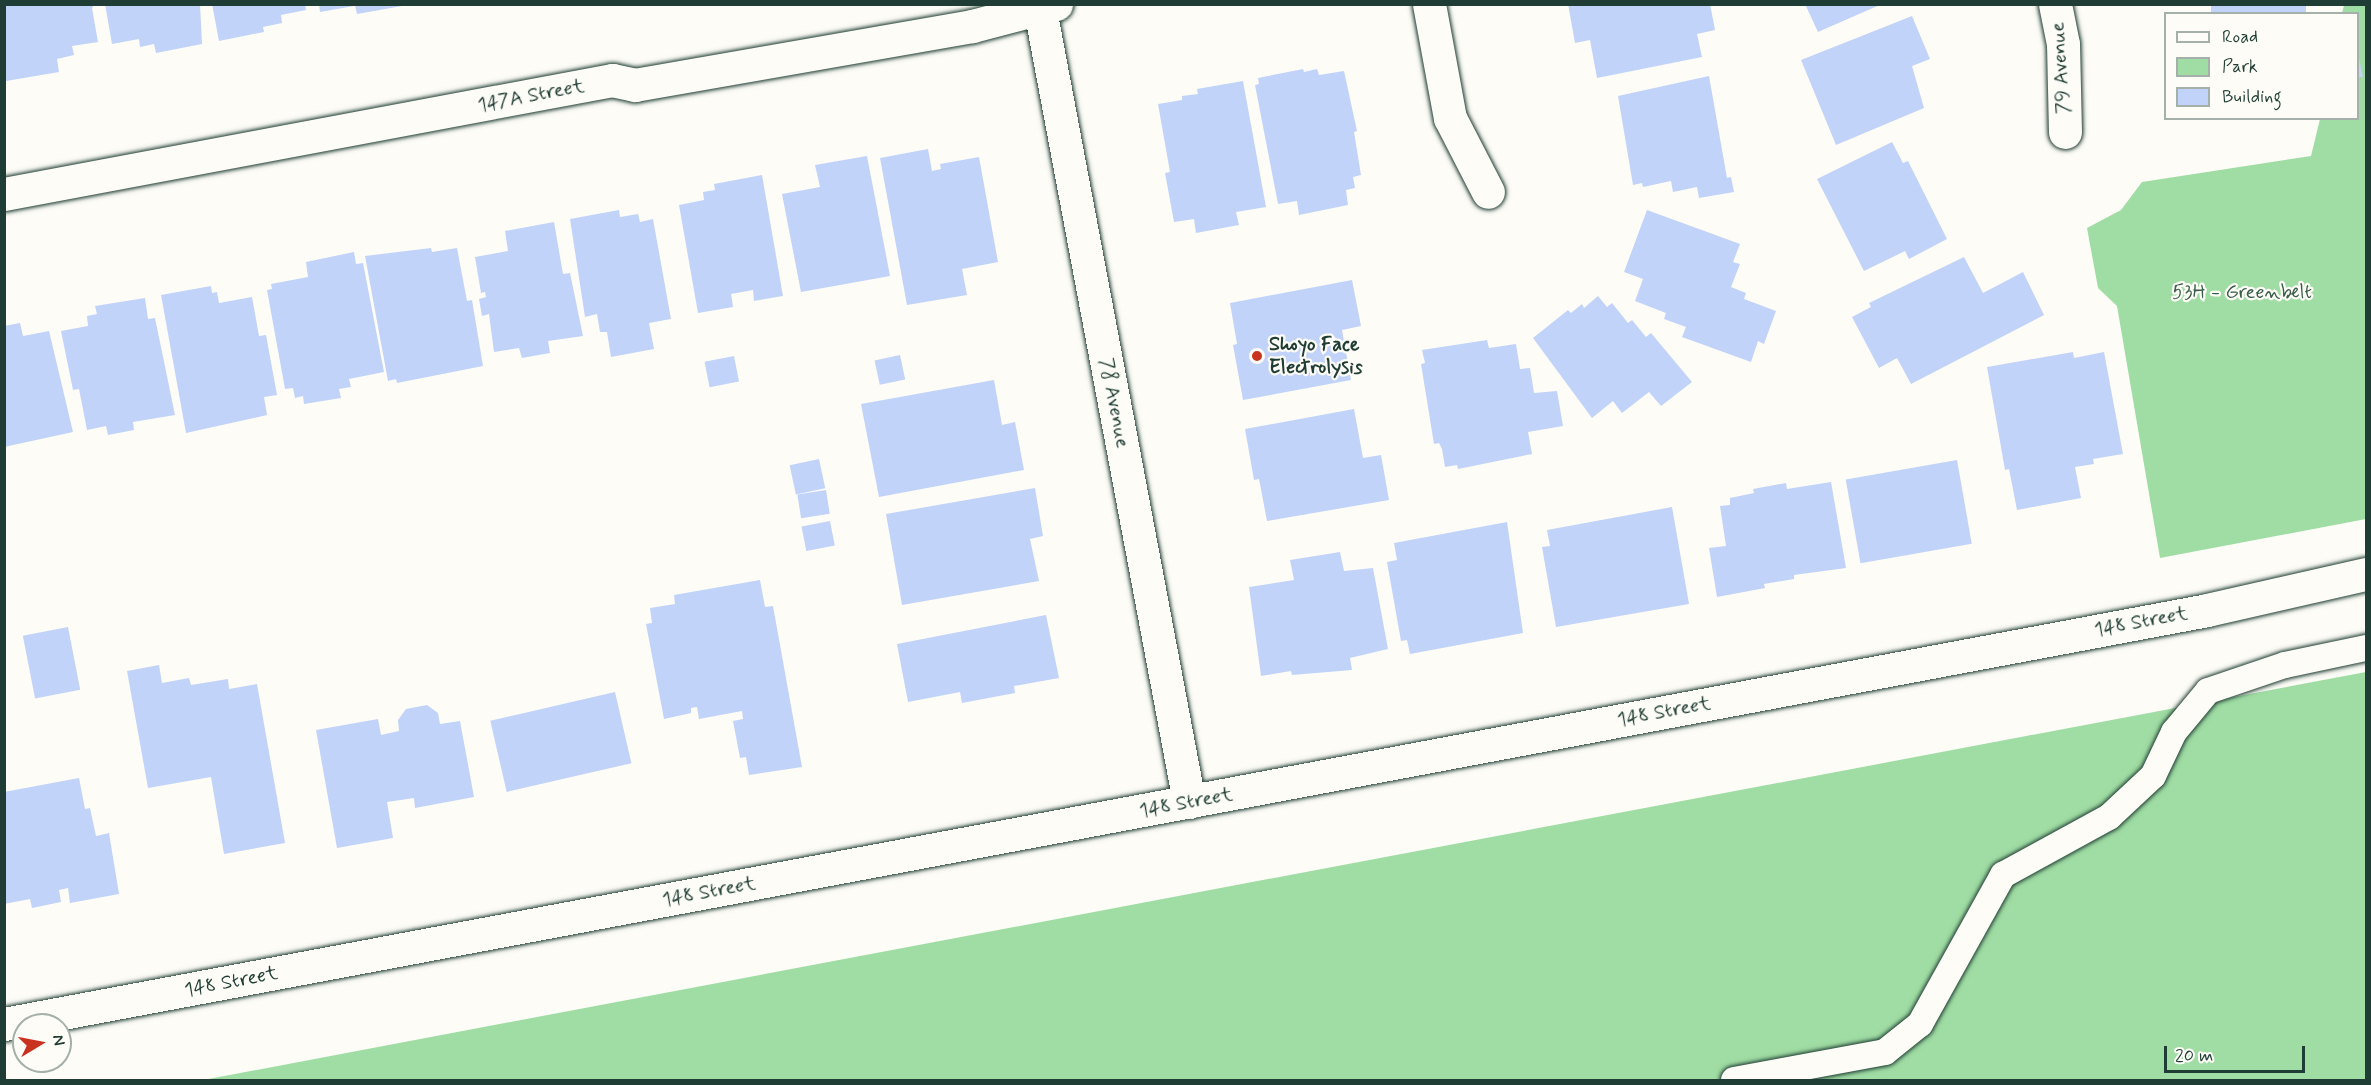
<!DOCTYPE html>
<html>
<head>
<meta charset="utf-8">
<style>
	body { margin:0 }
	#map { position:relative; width:2371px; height:1085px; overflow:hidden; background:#fdfcf7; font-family:Mynerve,sans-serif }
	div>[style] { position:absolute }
	.green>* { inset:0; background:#a0dda4 }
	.building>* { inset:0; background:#c2d3f9; transform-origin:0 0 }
	.roads { filter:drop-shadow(0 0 2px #1f3d34) drop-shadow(0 0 2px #1f3d34) }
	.lane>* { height:26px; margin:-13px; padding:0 13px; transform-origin:13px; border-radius:13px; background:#fdfcf7 }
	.street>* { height:33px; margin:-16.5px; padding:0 16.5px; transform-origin:16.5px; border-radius:16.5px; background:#fdfcf7 }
	.dots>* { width:16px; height:16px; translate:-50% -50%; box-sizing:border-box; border:3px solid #fdfcf7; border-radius:50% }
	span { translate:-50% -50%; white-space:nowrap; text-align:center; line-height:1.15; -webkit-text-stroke:4.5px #fdfcf7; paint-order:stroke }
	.street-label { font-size:20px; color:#1f3d34 }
	.park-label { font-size:20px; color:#395d4a }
	.poi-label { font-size:20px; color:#1f3d34; font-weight:700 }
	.left { translate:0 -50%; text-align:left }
	.frame { position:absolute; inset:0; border:6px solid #1f3d34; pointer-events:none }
	.legend { position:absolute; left:2164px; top:12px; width:195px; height:108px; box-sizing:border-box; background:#fdfcf7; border:2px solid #a4b0a9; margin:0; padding:8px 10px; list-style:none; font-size:18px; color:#1f3d34 }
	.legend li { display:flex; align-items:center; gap:12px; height:30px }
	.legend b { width:30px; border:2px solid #a4b0a9 }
	.north { position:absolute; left:12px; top:1013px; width:60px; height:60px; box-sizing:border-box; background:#fdfcf7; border:2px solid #a4b0a9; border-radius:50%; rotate:80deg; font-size:16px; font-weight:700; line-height:24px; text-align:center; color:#1f3d34 }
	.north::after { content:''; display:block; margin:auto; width:21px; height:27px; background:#c8321e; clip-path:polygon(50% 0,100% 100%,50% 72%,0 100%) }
	.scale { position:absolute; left:2164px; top:1046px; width:141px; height:27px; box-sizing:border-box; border:3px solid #1f3d34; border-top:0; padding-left:8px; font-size:18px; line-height:21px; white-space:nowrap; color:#1f3d34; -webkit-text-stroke:4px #fdfcf7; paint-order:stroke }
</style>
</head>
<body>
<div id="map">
	<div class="green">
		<i style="clip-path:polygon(2344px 5px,2366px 5px,2366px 519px,2160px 558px,2117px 306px,2098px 288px,2087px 228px,2121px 210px,2142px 182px,2311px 156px,2320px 119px,2358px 118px,2358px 14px,2342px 13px)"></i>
		<i style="clip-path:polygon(2366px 672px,2366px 1080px,203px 1080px)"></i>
	</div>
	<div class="building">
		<i style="clip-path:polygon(4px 4px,95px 4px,92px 8px,98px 42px,72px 46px,74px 55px,57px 59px,59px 72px,6px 81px)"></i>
		<i style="clip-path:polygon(105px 4px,200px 4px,202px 44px,156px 53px,154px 44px,140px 47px,139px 39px,112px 44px)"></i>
		<i style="clip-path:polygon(212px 4px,305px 4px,306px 10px,281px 15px,282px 23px,263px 27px,264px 32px,219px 41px)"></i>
		<i style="clip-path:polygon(319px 4px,353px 4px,354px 6px,320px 12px)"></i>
		<i style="clip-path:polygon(1568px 4px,1710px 4px,1715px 30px,1697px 34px,1702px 57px,1597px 78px,1590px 40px,1575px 43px)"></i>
		<i style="clip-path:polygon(1805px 4px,1882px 4px,1818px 32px)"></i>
		<i style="left:2211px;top:4px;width:95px;height:10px"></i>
		<i style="clip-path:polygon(355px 5px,402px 5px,402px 6px,357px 14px)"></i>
		<i style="clip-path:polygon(1912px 16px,1930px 59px,1912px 66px,1924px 108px,1836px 145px,1801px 60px)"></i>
		<i style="clip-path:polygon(2358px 54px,2363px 77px,2358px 77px)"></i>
		<i style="clip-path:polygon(1303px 69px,1304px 72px,1317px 69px,1319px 75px,1344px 71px,1357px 131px,1354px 132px,1361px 175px,1353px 177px,1355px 188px,1346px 190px,1348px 205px,1299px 215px,1297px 201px,1278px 204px,1255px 85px,1259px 84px,1258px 78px)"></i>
		<i style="clip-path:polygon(1709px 76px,1727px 178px,1731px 177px,1734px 192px,1699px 198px,1697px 187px,1673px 192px,1671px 181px,1643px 187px,1642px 183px,1633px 185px,1618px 96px)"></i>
		<i style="clip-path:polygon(1243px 81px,1266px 207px,1236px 212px,1239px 225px,1196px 233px,1194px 219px,1174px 222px,1165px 173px,1170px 172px,1158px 104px,1182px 100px,1182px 96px,1198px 94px,1197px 89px)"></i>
		<i style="clip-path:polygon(1892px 142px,1903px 163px,1908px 161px,1947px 239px,1909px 259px,1905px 251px,1864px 271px,1817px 179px)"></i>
		<i style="clip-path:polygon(928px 149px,932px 171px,941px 169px,940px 164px,979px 157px,998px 262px,962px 269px,967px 295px,907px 305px,880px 158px)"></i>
		<i style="clip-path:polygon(867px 156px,890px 276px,801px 292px,782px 194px,820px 187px,815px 165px)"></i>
		<i style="clip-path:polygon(762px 175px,783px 296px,754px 301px,753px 290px,731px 294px,733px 307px,698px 313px,679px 205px,704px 200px,703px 192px,715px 190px,714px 184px)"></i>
		<i style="clip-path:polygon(619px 210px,620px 217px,638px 214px,640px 222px,653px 219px,671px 319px,649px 323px,654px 349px,611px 357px,607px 332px,600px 332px,597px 314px,585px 317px,570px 219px)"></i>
		<i style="clip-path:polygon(1647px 210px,1740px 244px,1733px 262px,1740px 264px,1731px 287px,1746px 293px,1744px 299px,1776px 311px,1764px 344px,1758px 341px,1751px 362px,1682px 337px,1686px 327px,1664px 319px,1666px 313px,1635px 301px,1643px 279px,1624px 272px)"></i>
		<i style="clip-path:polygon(554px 222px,563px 274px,570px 273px,583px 336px,548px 341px,550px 353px,522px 358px,519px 348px,494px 352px,489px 314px,482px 316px,479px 299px,486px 297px,485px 292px,481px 293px,475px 257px,508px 251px,505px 231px)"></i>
		<i style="clip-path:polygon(431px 248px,432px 252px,457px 248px,467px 301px,472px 300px,483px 366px,397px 383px,396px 379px,388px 381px,365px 256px)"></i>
		<i style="clip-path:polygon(354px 252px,356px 264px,363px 263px,384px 372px,349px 379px,351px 387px,339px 389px,341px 398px,304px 404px,303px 396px,295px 398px,293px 388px,285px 389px,267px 290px,272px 289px,271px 284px,308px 277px,306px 262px)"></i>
		<i style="clip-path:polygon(1964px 257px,1983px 293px,2023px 272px,2044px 315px,1911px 384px,1897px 358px,1879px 368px,1852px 317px,1871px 307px,1869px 303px)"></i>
		<i style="clip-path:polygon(1352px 280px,1361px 326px,1342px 330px,1351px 380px,1243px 400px,1233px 345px,1237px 344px,1230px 303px)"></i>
		<i style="clip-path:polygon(211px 286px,212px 293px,217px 292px,219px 303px,252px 297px,259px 336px,266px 335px,277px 395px,264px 397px,267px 415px,186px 433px,161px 295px)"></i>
		<i style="clip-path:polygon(1598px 296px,1607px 307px,1612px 303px,1628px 323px,1632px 320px,1646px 337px,1651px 333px,1692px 382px,1661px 406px,1649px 392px,1622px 413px,1613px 401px,1592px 418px,1533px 338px,1568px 310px,1571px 313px,1582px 304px,1584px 308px)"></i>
		<i style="clip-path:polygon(145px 298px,148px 319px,155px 318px,175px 415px,133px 422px,134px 430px,108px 435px,106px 426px,87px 430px,79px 389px,73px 390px,61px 331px,88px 326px,87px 316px,97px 314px,95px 306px)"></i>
		<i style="clip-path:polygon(20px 323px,23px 336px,49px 331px,73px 432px,4px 447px,4px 326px)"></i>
		<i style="clip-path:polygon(1487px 340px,1489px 348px,1516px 344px,1520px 369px,1530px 368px,1534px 393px,1557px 391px,1563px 426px,1528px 432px,1532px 454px,1458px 469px,1457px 465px,1445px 467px,1442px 449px,1439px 443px,1434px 444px,1421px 364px,1425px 363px,1422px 350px)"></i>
		<i style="clip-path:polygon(2073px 352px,2074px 358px,2104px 352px,2123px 454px,2093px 459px,2094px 464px,2075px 467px,2081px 498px,2017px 510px,2009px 469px,2005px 470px,1987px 367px)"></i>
		<i style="left:900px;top:355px;width:25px;height:26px;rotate:78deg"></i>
		<i style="left:734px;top:356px;width:26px;height:30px;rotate:79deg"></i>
		<i style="clip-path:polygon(994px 380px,1002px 425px,1015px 422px,1024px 470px,879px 497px,861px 404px)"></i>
		<i style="clip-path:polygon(1354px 409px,1363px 458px,1381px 455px,1389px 500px,1267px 521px,1259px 479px,1254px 480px,1245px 429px)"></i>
		<i style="left:819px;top:459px;width:30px;height:30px;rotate:78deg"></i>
		<i style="left:1957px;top:460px;width:85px;height:113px;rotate:80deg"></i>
		<i style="clip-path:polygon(1831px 482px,1846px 568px,1794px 575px,1794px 579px,1764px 584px,1765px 588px,1717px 597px,1709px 548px,1726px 546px,1720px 506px,1730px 505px,1730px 498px,1754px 493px,1753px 489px,1786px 483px,1787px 489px)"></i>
		<i style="clip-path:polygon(1035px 488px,1043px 536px,1030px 539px,1039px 581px,902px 605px,886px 514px)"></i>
		<i style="left:826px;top:490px;width:24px;height:29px;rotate:81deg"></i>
		<i style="clip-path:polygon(1672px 507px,1689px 604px,1556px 627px,1542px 547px,1550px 546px,1547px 530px)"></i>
		<i style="left:830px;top:521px;width:25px;height:29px;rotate:79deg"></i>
		<i style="clip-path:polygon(1507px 522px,1523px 633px,1410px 654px,1407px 640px,1401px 641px,1387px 562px,1397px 560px,1394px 543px)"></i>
		<i style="clip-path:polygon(1340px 552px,1344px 571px,1373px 568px,1388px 649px,1350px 658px,1352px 670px,1292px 675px,1291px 671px,1261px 676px,1249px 587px,1294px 580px,1290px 560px)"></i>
		<i style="clip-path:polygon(760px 580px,765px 607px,773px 606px,802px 767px,749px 775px,746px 757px,740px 758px,733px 721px,743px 719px,742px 711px,699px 719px,697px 707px,691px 708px,691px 713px,664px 719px,646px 624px,652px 623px,650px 608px,675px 604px,674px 595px)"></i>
		<i style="clip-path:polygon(1046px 615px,1059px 678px,1014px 686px,1015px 693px,962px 703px,960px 692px,908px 702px,897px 644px)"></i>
		<i style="left:68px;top:627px;width:64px;height:46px;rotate:79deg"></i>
		<i style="clip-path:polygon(159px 665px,162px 683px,189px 678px,191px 685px,228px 679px,229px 689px,257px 684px,285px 843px,224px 854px,211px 777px,148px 788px,127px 671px)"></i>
		<i style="left:615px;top:692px;width:73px;height:128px;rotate:77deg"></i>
		<i style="clip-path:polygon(427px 705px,438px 713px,440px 724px,460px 721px,474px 797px,415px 808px,414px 798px,387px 802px,393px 838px,337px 848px,316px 730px,378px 719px,381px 735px,399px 731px,398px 720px,406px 709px)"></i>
		<i style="clip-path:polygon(79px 778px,85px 809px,90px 808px,96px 836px,109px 833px,119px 894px,70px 903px,68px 888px,59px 890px,61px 902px,32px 908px,30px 899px,4px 904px,4px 792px)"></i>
	</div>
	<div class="roads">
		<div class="lane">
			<i style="left:1734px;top:1080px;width:154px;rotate:-10.5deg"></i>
			<i style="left:1885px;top:1052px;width:45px;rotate:-38.7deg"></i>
			<i style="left:1920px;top:1024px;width:171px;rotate:-60.9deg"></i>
			<i style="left:2003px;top:875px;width:121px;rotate:-28.7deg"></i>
			<i style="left:2109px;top:817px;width:60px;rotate:-43deg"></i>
			<i style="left:2153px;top:776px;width:49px;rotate:-64.5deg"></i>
			<i style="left:2174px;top:732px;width:53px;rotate:-50.3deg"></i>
			<i style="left:2208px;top:691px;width:81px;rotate:-18.7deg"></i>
			<i style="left:2285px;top:665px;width:83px;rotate:-11.9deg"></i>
		</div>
		<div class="street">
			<i style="left:1039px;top:4px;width:812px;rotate:79.35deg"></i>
			<i style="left:1429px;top:4px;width:116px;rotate:79.6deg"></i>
			<i style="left:1450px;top:118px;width:83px;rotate:62.8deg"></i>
			<i style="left:2055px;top:4px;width:41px;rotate:78.7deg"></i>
			<i style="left:2063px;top:44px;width:88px;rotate:88.7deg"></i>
			<i style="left:4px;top:194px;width:619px;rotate:-10.62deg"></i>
			<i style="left:612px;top:80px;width:24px;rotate:12deg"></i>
			<i style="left:635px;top:85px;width:342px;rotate:-9.9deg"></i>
			<i style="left:972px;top:26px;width:87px;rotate:-14.7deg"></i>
			<i style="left:4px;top:1024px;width:2242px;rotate:-10.64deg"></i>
			<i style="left:2207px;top:610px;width:163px;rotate:-12.8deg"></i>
		</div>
	</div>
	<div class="dots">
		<i style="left:1257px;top:356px;background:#c8321e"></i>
	</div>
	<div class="street-label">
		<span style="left:2061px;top:68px;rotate:-94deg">79 Avenue</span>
		<span style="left:531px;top:96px;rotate:-11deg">147A Street</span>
		<span style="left:1114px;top:403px;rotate:79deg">78 Avenue</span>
		<span style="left:2141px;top:622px;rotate:-11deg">148 Street</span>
		<span style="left:1664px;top:712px;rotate:-11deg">148 Street</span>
		<span style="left:1186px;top:803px;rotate:-11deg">148 Street</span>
		<span style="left:709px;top:892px;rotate:-11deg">148 Street</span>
		<span style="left:231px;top:982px;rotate:-11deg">148 Street</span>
	</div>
	<div class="park-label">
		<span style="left:2242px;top:292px">53H - Greenbelt</span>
	</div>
	<div class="poi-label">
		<span class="left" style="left:1269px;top:356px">Shoyo Face<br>Electrolysis</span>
	</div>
	<div class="frame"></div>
	<ul class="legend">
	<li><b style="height:8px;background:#fdfcf7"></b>Road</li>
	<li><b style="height:16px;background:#a0dda4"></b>Park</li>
	<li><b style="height:16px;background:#c2d3f9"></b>Building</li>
	</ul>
	<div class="north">N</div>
	<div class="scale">20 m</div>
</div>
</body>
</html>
